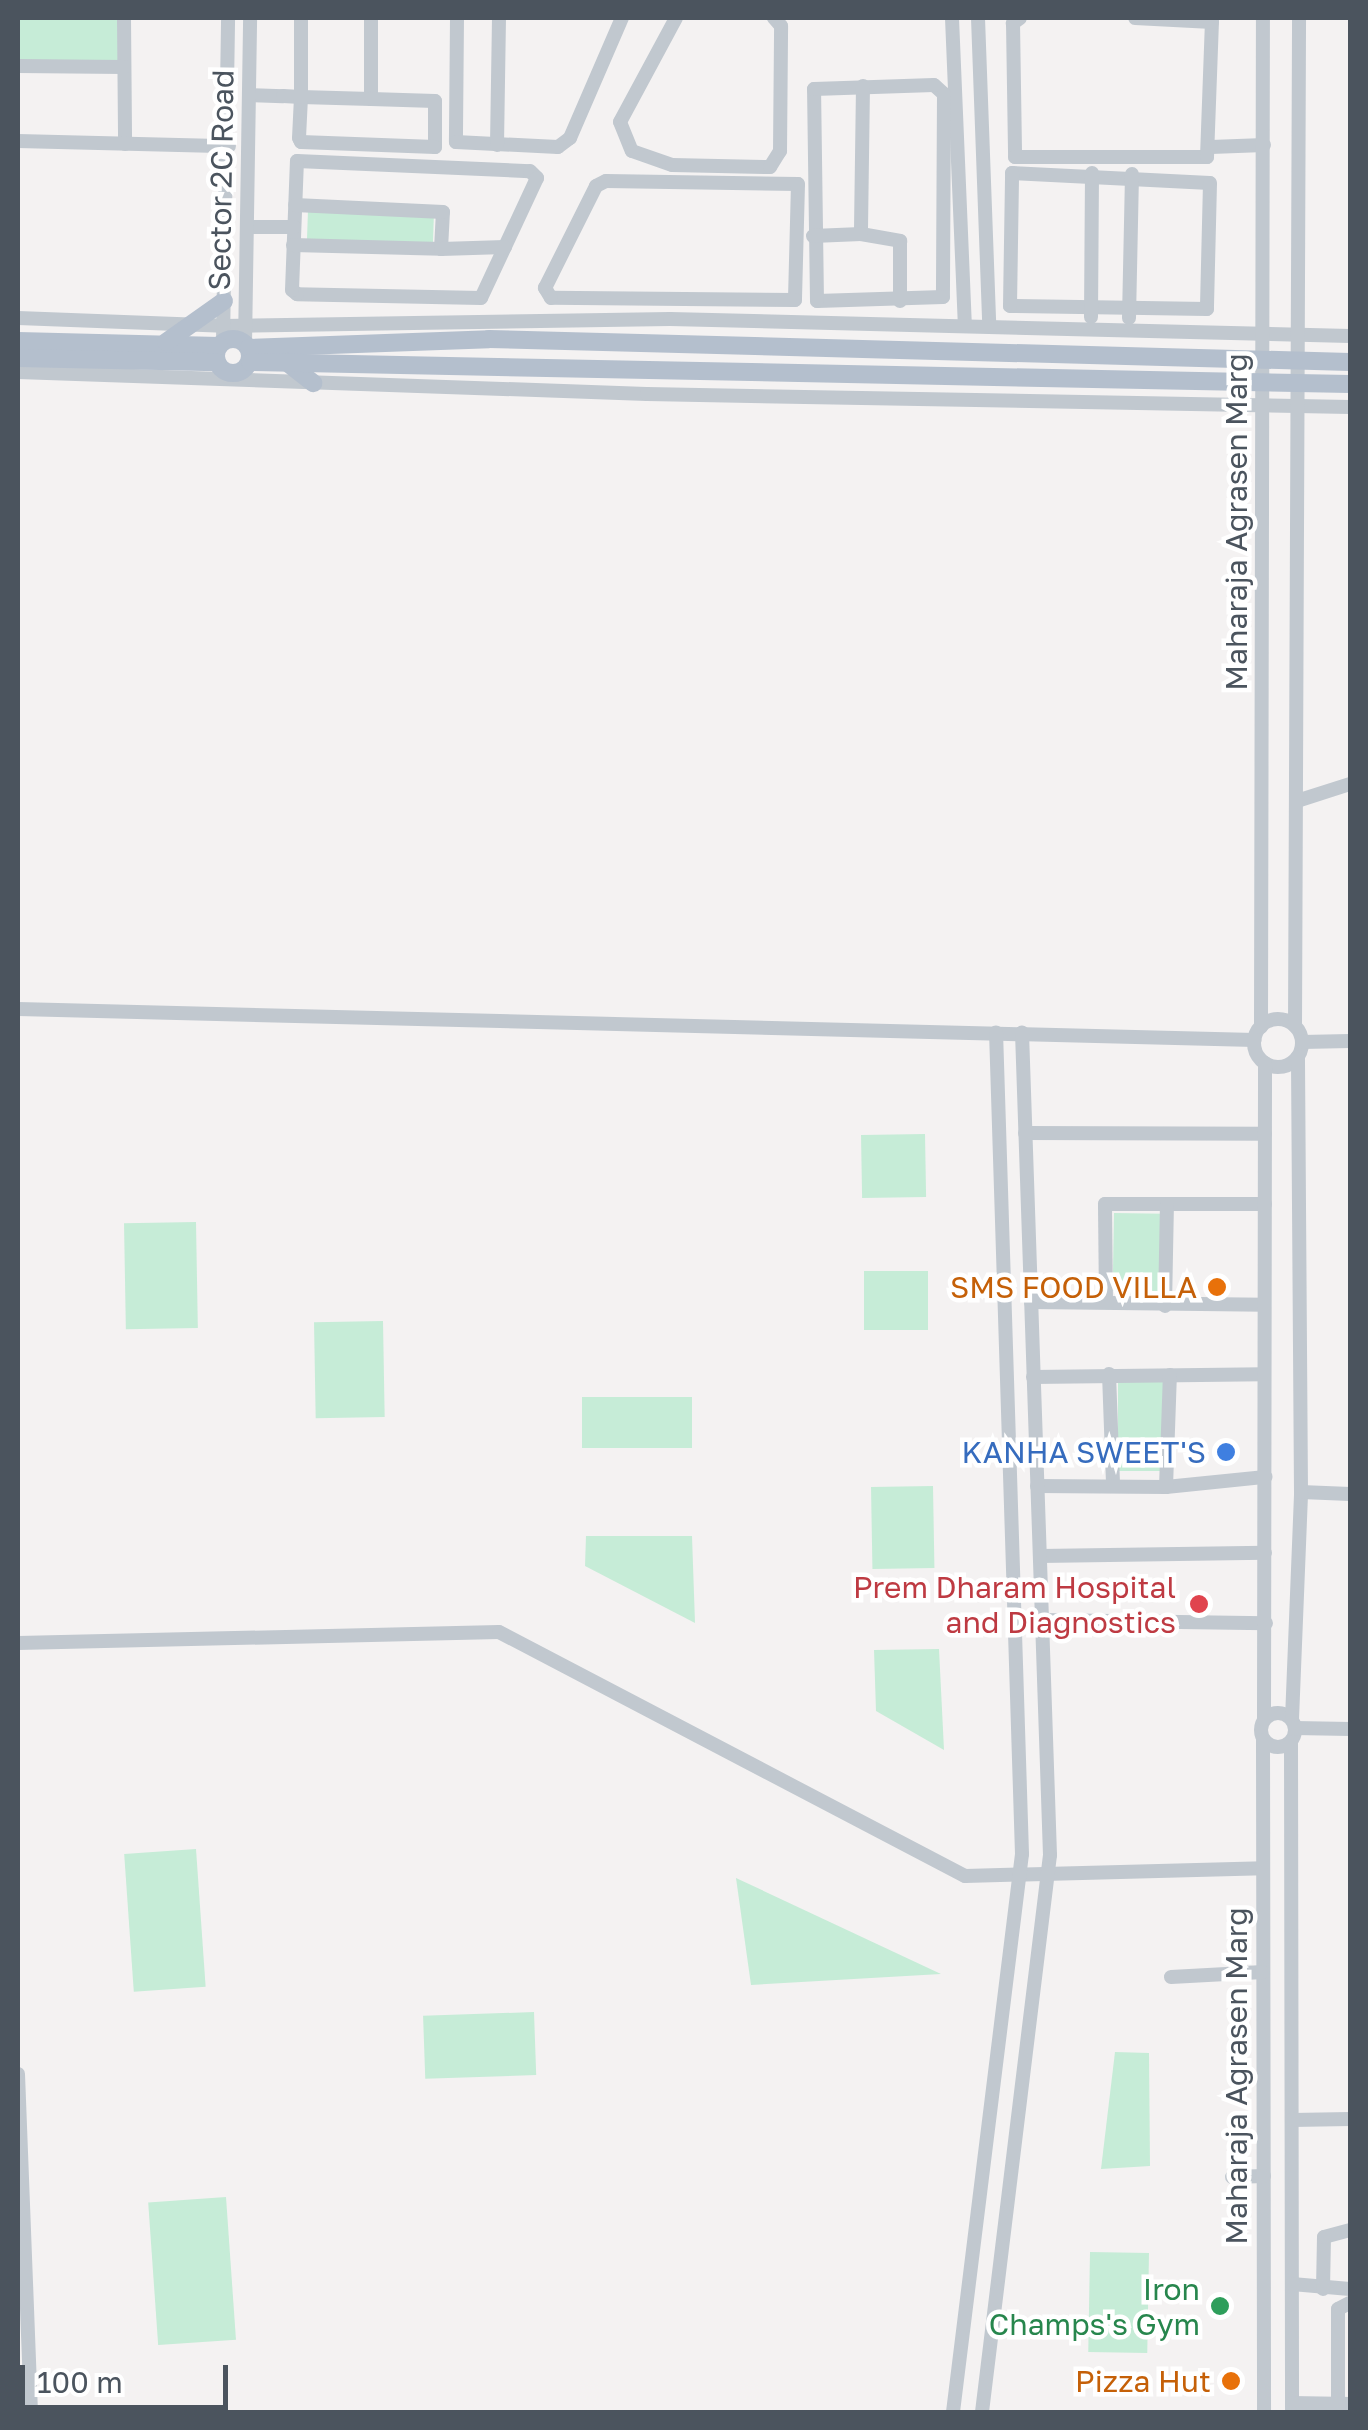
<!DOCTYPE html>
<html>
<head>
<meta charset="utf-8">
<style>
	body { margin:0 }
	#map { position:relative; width:1368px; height:2430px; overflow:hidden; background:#f4f2f2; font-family:"Golos Text",sans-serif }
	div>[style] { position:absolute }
	.green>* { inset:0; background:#c6ecd7; transform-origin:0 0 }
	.minor>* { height:14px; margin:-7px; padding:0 7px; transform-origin:7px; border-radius:7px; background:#c1c8cf }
	.minor>.ring { margin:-7px; padding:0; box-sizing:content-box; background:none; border:14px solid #c1c8cf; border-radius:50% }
	.major>* { height:18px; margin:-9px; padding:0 9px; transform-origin:9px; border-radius:9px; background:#b4bfcd }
	.major>.ring { margin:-9px; padding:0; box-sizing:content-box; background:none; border:18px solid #b4bfcd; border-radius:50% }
	.dots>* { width:28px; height:28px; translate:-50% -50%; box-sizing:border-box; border:5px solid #fff; border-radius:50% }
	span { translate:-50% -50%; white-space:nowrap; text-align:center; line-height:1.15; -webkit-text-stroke:9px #fff; paint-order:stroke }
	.street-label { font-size:30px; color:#4b545e }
	.food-label { font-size:30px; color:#c56008 }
	.right { translate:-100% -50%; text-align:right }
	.shop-label { font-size:30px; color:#366cbe }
	.health-label { font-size:30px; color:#be3a42 }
	.leisure-label { font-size:30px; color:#27864d }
	.frame { position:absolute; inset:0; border:20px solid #4b545e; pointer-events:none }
	.scale { position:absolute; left:20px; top:2365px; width:208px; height:45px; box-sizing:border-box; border:5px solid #4b545e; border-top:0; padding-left:12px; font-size:30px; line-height:35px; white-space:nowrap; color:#4b545e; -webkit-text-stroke:8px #fff; paint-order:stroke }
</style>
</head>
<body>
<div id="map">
	<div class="green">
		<i style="left:18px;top:18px;width:101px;height:44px"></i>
		<i style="left:308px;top:210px;width:126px;height:29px;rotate:2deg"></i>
		<i style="left:925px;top:1134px;width:63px;height:64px;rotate:89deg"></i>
		<i style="left:1114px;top:1213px;width:50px;height:78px;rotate:1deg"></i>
		<i style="left:196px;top:1222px;width:106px;height:72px;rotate:89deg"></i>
		<i style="left:864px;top:1271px;width:64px;height:59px"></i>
		<i style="left:383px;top:1321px;width:96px;height:69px;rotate:89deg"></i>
		<i style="left:1118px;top:1375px;width:46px;height:96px"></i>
		<i style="left:582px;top:1397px;width:110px;height:51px"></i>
		<i style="left:933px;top:1486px;width:82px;height:62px;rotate:89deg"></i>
		<i style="clip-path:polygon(586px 1536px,692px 1536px,695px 1623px,585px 1566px)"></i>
		<i style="clip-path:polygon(939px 1649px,944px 1750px,876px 1711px,874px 1650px)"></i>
		<i style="left:196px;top:1849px;width:138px;height:72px;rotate:86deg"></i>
		<i style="clip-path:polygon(736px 1878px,941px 1974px,751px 1985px)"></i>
		<i style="left:534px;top:2012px;width:63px;height:111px;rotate:88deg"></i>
		<i style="clip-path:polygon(1115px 2052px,1149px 2053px,1150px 2166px,1101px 2169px)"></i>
		<i style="left:226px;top:2197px;width:143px;height:78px;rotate:86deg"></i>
		<i style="left:1149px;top:2253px;width:100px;height:59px;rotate:91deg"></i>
	</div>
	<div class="minor">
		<i style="left:124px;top:18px;width:126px;rotate:89.5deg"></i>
		<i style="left:371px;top:18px;width:81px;rotate:90deg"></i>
		<i style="left:457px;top:18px;width:124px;rotate:90.5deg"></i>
		<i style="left:456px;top:142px;width:102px;rotate:2.8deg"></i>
		<i style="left:558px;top:147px;width:15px;rotate:-37deg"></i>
		<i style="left:570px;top:138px;width:131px;rotate:-66.6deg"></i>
		<i style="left:676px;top:18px;width:118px;rotate:118.3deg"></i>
		<i style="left:620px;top:122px;width:31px;rotate:68deg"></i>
		<i style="left:632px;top:151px;width:42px;rotate:19.3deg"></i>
		<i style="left:672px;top:165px;width:98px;rotate:1.2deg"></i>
		<i style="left:770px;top:167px;width:19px;rotate:-58deg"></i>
		<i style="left:780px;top:151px;width:125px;rotate:-89.5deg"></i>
		<i style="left:781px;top:26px;width:11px;rotate:-131deg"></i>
		<i style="left:952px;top:18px;width:305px;rotate:87.6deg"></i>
		<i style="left:978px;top:18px;width:307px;rotate:87.9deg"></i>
		<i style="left:1020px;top:18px;width:9px;rotate:144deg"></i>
		<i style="left:1013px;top:23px;width:134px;rotate:89.1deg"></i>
		<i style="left:1015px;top:157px;width:192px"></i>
		<i style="left:1207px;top:157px;width:135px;rotate:-87.9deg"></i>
		<i style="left:1212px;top:22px;width:77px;rotate:-177deg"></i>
		<i style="left:18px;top:66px;width:106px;rotate:0.5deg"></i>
		<i style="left:934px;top:85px;width:13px;rotate:42deg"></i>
		<i style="left:944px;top:94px;width:203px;rotate:90.3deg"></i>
		<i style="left:943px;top:297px;width:126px;rotate:178.2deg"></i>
		<i style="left:817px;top:301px;width:212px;rotate:-90.8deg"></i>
		<i style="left:814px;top:89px;width:120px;rotate:-1.9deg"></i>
		<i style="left:863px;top:86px;width:148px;rotate:90.8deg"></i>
		<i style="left:861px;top:234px;width:40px;rotate:10deg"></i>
		<i style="left:900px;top:241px;width:60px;rotate:90deg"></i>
		<i style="left:250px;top:95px;width:33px;rotate:2deg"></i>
		<i style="left:283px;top:96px;width:18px;rotate:3deg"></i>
		<i style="left:301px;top:97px;width:70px;rotate:1.6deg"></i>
		<i style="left:371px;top:99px;width:64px;rotate:1.8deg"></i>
		<i style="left:435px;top:101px;width:46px;rotate:90deg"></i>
		<i style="left:435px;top:147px;width:134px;rotate:-177.9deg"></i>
		<i style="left:301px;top:142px;width:4px;rotate:-117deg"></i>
		<i style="left:299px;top:138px;width:41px;rotate:-87.2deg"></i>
		<i style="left:301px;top:97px;width:79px;rotate:-90deg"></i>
		<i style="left:18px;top:141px;width:211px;rotate:1.4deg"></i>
		<i style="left:497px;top:145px;width:127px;rotate:-89.1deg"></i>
		<i style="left:1211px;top:147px;width:53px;rotate:-2.2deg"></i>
		<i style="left:297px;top:161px;width:233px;rotate:2.5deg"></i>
		<i style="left:530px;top:171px;width:10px;rotate:45deg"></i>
		<i style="left:537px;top:178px;width:132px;rotate:115deg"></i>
		<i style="left:481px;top:298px;width:184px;rotate:-178.8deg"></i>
		<i style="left:297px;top:294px;width:6px;rotate:-141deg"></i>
		<i style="left:292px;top:290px;width:129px;rotate:-87.8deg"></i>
		<i style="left:1012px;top:173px;width:198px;rotate:2.9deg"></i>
		<i style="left:1210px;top:183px;width:126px;rotate:91.4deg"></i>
		<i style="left:1207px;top:309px;width:197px;rotate:-179.1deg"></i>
		<i style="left:1010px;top:306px;width:133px;rotate:-89.1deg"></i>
		<i style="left:606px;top:181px;width:192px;rotate:0.9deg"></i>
		<i style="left:798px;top:184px;width:116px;rotate:91.5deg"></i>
		<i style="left:795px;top:300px;width:244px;rotate:-179.5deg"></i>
		<i style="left:551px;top:298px;width:12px;rotate:-121deg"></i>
		<i style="left:545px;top:288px;width:114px;rotate:-63.4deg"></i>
		<i style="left:596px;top:186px;width:11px;rotate:-27deg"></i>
		<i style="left:251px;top:227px;width:43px"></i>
		<i style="left:813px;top:236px;width:48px;rotate:-2.4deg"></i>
		<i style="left:293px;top:245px;width:148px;rotate:1.5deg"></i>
		<i style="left:441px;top:249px;width:37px;rotate:-87deg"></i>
		<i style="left:443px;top:212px;width:148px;rotate:-177.3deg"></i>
		<i style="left:441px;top:249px;width:64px;rotate:-1.8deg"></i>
		<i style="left:1091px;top:317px;width:144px;rotate:-89.6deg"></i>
		<i style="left:18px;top:318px;width:205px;rotate:2.2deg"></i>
		<i style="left:223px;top:326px;width:447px;rotate:-0.9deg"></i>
		<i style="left:670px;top:319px;width:680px;rotate:1.43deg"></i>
		<i style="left:1129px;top:318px;width:144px;rotate:-88.8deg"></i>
		<i style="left:223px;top:342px;width:324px;rotate:-89.1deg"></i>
		<i style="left:245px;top:344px;width:326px;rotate:-89.1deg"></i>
		<i style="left:18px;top:372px;width:629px;rotate:2deg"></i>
		<i style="left:647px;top:394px;width:703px;rotate:1.06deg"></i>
		<i style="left:1300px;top:800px;width:52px;rotate:-17.7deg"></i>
		<i style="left:18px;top:1009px;width:1237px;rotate:1.44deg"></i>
		<i class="ring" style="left:1254px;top:1019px;width:34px;height:34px"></i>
		<i style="left:1295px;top:1026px;width:1008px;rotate:-89.77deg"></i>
		<i style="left:1261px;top:1027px;width:1009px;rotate:-89.89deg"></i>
		<i style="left:1302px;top:1042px;width:48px;rotate:-1.2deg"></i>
		<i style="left:1025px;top:1133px;width:240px;rotate:0.2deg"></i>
		<i style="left:1031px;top:1302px;width:233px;rotate:0.7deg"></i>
		<i style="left:1106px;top:1302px;width:98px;rotate:-90.6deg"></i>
		<i style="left:1105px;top:1204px;width:160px"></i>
		<i style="left:1165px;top:1306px;width:101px;rotate:-88.9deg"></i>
		<i style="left:1109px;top:1374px;width:111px;rotate:87.9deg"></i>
		<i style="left:1033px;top:1377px;width:230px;rotate:-0.7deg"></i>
		<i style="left:1037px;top:1486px;width:129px;rotate:0.4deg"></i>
		<i style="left:1166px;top:1487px;width:100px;rotate:-5.8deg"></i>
		<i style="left:1166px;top:1487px;width:112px;rotate:-88deg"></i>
		<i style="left:1301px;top:1492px;width:49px;rotate:2.3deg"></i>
		<i style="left:1040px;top:1556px;width:225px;rotate:-0.8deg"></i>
		<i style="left:1042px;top:1620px;width:224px;rotate:0.8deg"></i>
		<i style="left:18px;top:1643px;width:481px;rotate:-1.3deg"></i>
		<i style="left:499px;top:1632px;width:526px;rotate:27.64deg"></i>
		<i style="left:965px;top:1876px;width:298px;rotate:-1.5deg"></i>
		<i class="ring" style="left:1261px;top:1713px;width:20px;height:20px"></i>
		<i style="left:1264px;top:1719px;width:656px;rotate:-89.91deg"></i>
		<i style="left:1292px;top:1719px;width:227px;rotate:-87.7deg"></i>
		<i style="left:1301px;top:1492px;width:435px;rotate:-90.4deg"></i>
		<i style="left:1295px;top:1728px;width:55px;rotate:1deg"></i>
		<i style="left:1263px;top:1740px;width:672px;rotate:89.91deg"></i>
		<i style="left:1291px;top:1742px;width:670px;rotate:89.91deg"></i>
		<i style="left:1171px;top:1977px;width:92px;rotate:-3.1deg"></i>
		<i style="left:18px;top:2074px;width:338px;rotate:87.8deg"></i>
		<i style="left:1292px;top:2120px;width:58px;rotate:-1deg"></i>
		<i style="left:1232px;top:2177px;width:32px;rotate:-2deg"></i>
		<i style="left:1292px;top:2284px;width:58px;rotate:4.9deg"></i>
		<i style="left:1323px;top:2289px;width:52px;rotate:-88.9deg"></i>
		<i style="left:1324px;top:2237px;width:27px;rotate:-15deg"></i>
		<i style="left:1292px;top:2403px;width:58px;rotate:1deg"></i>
		<i style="left:1338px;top:2404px;width:95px;rotate:-90deg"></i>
		<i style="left:1338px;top:2309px;width:13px;rotate:-27deg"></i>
		<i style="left:953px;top:2412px;width:562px;rotate:-82.95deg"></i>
		<i style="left:1022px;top:1854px;width:822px;rotate:-91.81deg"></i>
		<i style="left:982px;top:2412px;width:561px;rotate:-83.04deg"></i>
		<i style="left:1050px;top:1855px;width:823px;rotate:-91.95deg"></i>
	</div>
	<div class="major">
		<i class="ring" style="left:216px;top:339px;width:16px;height:16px"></i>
		<i style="left:18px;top:341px;width:201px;rotate:1.4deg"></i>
		<i style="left:166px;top:342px;width:71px;rotate:-35.3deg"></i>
		<i style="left:249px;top:348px;width:240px;rotate:-2.1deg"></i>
		<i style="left:489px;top:339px;width:861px;rotate:1.53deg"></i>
		<i style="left:18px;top:358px;width:199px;rotate:1.2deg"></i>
		<i style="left:285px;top:361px;width:36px;rotate:38deg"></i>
		<i style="left:250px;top:362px;width:1100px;rotate:1.15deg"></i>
	</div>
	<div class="dots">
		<i style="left:1217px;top:1287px;background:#e8710a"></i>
		<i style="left:1226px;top:1452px;background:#3f7fe0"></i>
		<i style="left:1199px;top:1604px;background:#e0444e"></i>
		<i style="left:1220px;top:2306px;background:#2e9e5b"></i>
		<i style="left:1231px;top:2381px;background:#e8710a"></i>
	</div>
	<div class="street-label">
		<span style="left:221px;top:180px;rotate:-89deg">Sector 2C Road</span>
		<span style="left:1236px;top:522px;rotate:-90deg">Maharaja Agrasen Marg</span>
		<span style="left:1236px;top:2076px;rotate:-90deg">Maharaja Agrasen Marg</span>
	</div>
	<div class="food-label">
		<span class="right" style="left:1197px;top:1287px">SMS FOOD VILLA</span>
		<span class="right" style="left:1211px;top:2381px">Pizza Hut</span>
	</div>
	<div class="shop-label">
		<span class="right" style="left:1206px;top:1452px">KANHA SWEET'S</span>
	</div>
	<div class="health-label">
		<span class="right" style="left:1176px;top:1604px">Prem Dharam Hospital<br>and Diagnostics</span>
	</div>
	<div class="leisure-label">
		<span class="right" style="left:1200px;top:2306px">Iron<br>Champs's Gym</span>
	</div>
	<div class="frame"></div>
	<div class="scale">100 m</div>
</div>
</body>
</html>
